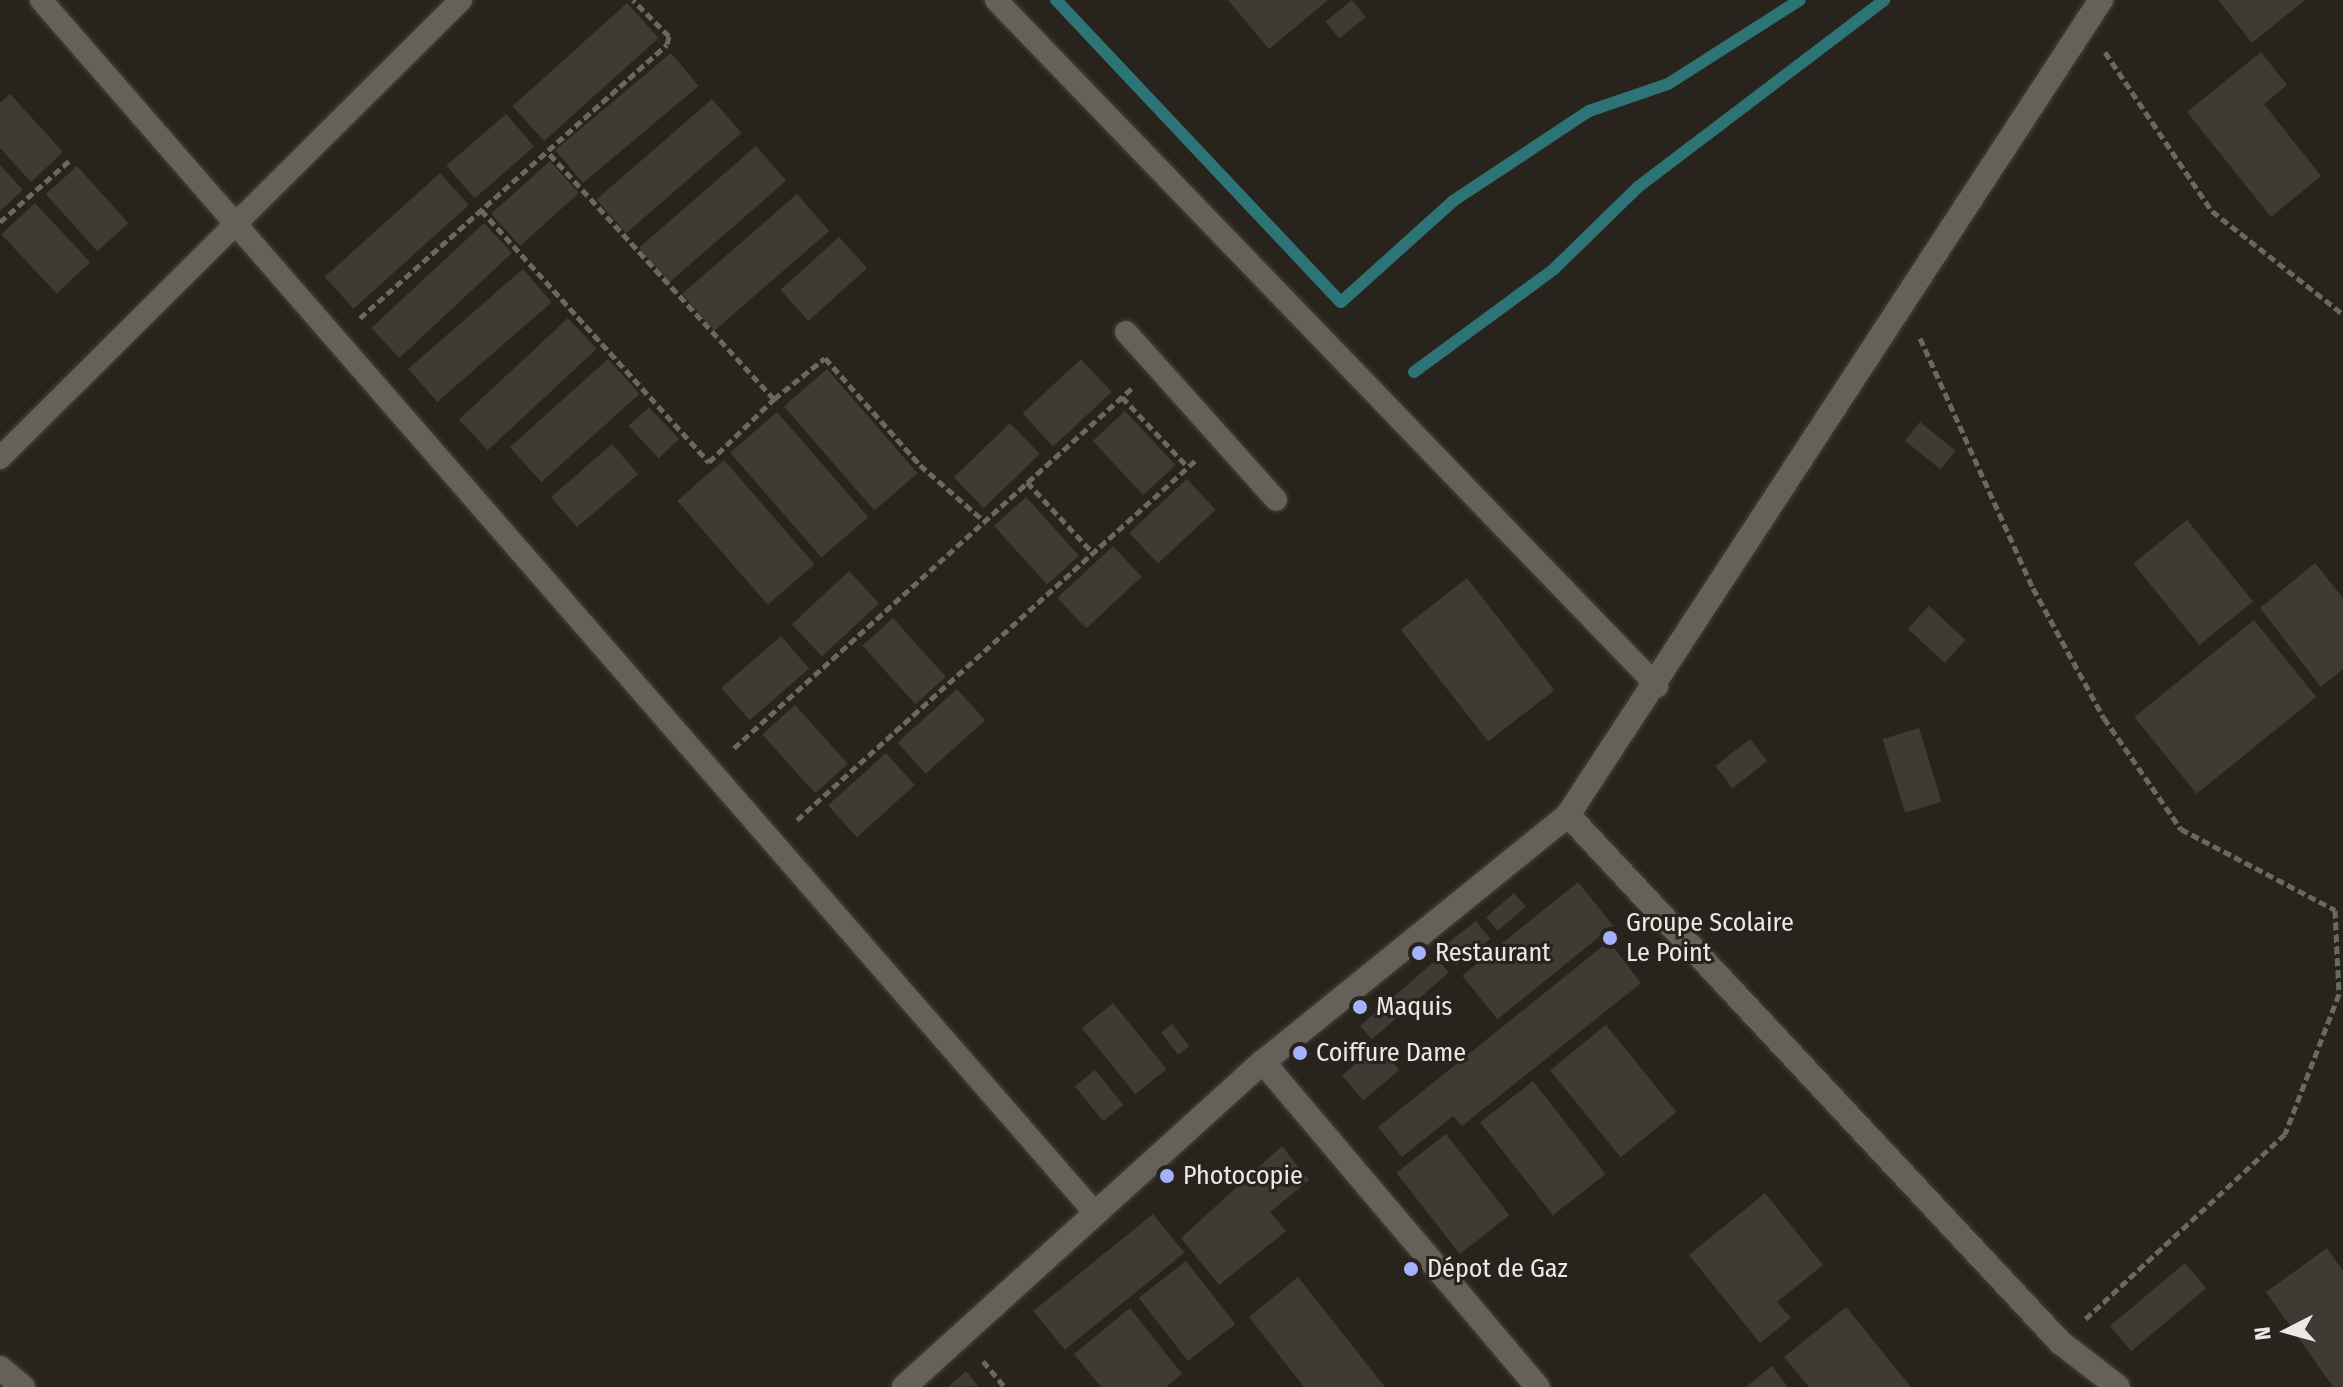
<!DOCTYPE html>
<html>
<head>
<meta charset="utf-8">
<style>
	body { margin:0 }
	#map { position:relative; width:2343px; height:1387px; overflow:hidden; background:#28241d; font-family:"Fira Sans Condensed",sans-serif }
	div>[style] { position:absolute }
	.stream>* { height:12px; margin:-6px; padding:0 6px; transform-origin:6px; border-radius:6px; background:#2d7476 }
	.building>* { inset:0; background:#3f3b34; transform-origin:0 0 }
	.path>* { height:5px; margin-top:-2.5px; transform-origin:0; background:repeating-linear-gradient(90deg,#6b6862 0 8px,transparent 0 12px) }
	.roads { filter:drop-shadow(0 0 2px #45433c) drop-shadow(0 0 2px #45433c) }
	.lane>* { height:22px; margin:-11px; padding:0 11px; transform-origin:11px; border-radius:11px; background:#656159 }
	.street>* { height:24px; margin:-12px; padding:0 12px; transform-origin:12px; border-radius:12px; background:#656159 }
	.dots>* { width:22px; height:22px; translate:-50% -50%; box-sizing:border-box; border:4px solid #28241d; border-radius:50% }
	span { translate:-50% -50%; white-space:nowrap; text-align:center; line-height:1.15; -webkit-text-stroke:6px #28241d; paint-order:stroke }
	.poi-label { font-size:26px; color:#ece9e5 }
	.left { translate:0 -50%; text-align:left }
	.north { position:absolute; left:2247px; top:1291px; width:80px; height:80px; -webkit-text-stroke:6px #28241d; paint-order:stroke; rotate:264deg; font-size:22px; font-weight:700; line-height:32px; text-align:center; color:#ece9e5 }
	.north::after { content:''; display:block; margin:auto; width:28px; height:36px; background:#ece9e5; clip-path:polygon(50% 0,100% 100%,50% 72%,0 100%) }
</style>
</head>
<body>
<div id="map">
	<div class="stream">
		<i style="left:1056px;top:0;width:415px;rotate:46.7deg"></i>
		<i style="left:1341px;top:302px;width:151px;rotate:-42deg"></i>
		<i style="left:1453px;top:201px;width:163px;rotate:-33.5deg"></i>
		<i style="left:1589px;top:111px;width:83px;rotate:-18.9deg"></i>
		<i style="left:1668px;top:84px;width:156px;rotate:-32.5deg"></i>
		<i style="left:1414px;top:372px;width:174px;rotate:-36.3deg"></i>
		<i style="left:1554px;top:269px;width:117px;rotate:-44.3deg"></i>
		<i style="left:1638px;top:187px;width:309px;rotate:-37.2deg"></i>
	</div>
	<div class="building">
		<i style="clip-path:polygon(1228px 0,1328px 0,1269px 49px)"></i>
		<i style="left:1352px;top:0;width:22px;height:34px;rotate:51deg"></i>
		<i style="clip-path:polygon(2218px 0,2305px 0,2252px 43px)"></i>
		<i style="left:627px;top:3px;width:47px;height:154px;rotate:48deg"></i>
		<i style="clip-path:polygon(2261px 52px,2287px 85px,2264px 104px,2321px 176px,2271px 217px,2187px 112px)"></i>
		<i style="left:671px;top:53px;width:43px;height:151px;rotate:50deg"></i>
		<i style="clip-path:polygon(10px 94px,63px 152px,31px 182px,0 148px,0 103px)"></i>
		<i style="left:712px;top:99px;width:45px;height:153px;rotate:49deg"></i>
		<i style="left:506px;top:114px;width:43px;height:79px;rotate:49deg"></i>
		<i style="left:756px;top:146px;width:46px;height:155px;rotate:49deg"></i>
		<i style="left:550px;top:161px;width:43px;height:79px;rotate:48deg"></i>
		<i style="clip-path:polygon(0 165px,23px 190px,0 211px)"></i>
		<i style="left:77px;top:166px;width:77px;height:42px;rotate:48deg"></i>
		<i style="left:440px;top:173px;width:43px;height:155px;rotate:48deg"></i>
		<i style="left:797px;top:194px;width:49px;height:152px;rotate:49deg"></i>
		<i style="left:35px;top:203px;width:81px;height:46px;rotate:47deg"></i>
		<i style="left:484px;top:223px;width:41px;height:154px;rotate:47deg"></i>
		<i style="left:839px;top:237px;width:42px;height:79px;rotate:48deg"></i>
		<i style="left:523px;top:269px;width:44px;height:152px;rotate:49deg"></i>
		<i style="left:568px;top:318px;width:42px;height:149px;rotate:47deg"></i>
		<i style="left:608px;top:359px;width:47px;height:132px;rotate:48deg"></i>
		<i style="left:1081px;top:359px;width:45px;height:80px;rotate:47deg"></i>
		<i style="left:827px;top:369px;width:138px;height:57px;rotate:49deg"></i>
		<i style="left:649px;top:407px;width:44px;height:28px;rotate:47deg"></i>
		<i style="left:1125px;top:411px;width:74px;height:44px;rotate:47deg"></i>
		<i style="left:777px;top:412px;width:139px;height:62px;rotate:49deg"></i>
		<i style="left:1920px;top:422px;width:46px;height:24px;rotate:39deg"></i>
		<i style="left:1010px;top:423px;width:43px;height:78px;rotate:46deg"></i>
		<i style="left:612px;top:444px;width:40px;height:81px;rotate:49deg"></i>
		<i style="left:724px;top:460px;width:138px;height:62px;rotate:49deg"></i>
		<i style="left:1187px;top:479px;width:42px;height:79px;rotate:47deg"></i>
		<i style="left:1026px;top:497px;width:79px;height:43px;rotate:48deg"></i>
		<i style="left:2187px;top:520px;width:105px;height:69px;rotate:51deg"></i>
		<i style="left:1113px;top:546px;width:42px;height:76px;rotate:47deg"></i>
		<i style="clip-path:polygon(2315px 563px,2343px 598px,2343px 669px,2321px 687px,2260px 608px)"></i>
		<i style="left:849px;top:571px;width:44px;height:78px;rotate:47deg"></i>
		<i style="left:1467px;top:578px;width:142px;height:84px;rotate:52deg"></i>
		<i style="left:1929px;top:606px;width:50px;height:31px;rotate:43deg"></i>
		<i style="left:893px;top:618px;width:79px;height:41px;rotate:48deg"></i>
		<i style="left:2254px;top:620px;width:99px;height:154px;rotate:51deg"></i>
		<i style="left:781px;top:636px;width:43px;height:79px;rotate:49deg"></i>
		<i style="left:957px;top:689px;width:42px;height:80px;rotate:48deg"></i>
		<i style="left:795px;top:705px;width:79px;height:44px;rotate:48deg"></i>
		<i style="left:1919px;top:728px;width:77px;height:38px;rotate:73deg"></i>
		<i style="left:1750px;top:739px;width:28px;height:44px;rotate:52deg"></i>
		<i style="left:886px;top:753px;width:43px;height:78px;rotate:48deg"></i>
		<i style="left:1578px;top:882px;width:56px;height:149px;rotate:51deg"></i>
		<i style="left:1514px;top:893px;width:18px;height:37px;rotate:49deg"></i>
		<i style="left:1476px;top:921px;width:23px;height:43px;rotate:52deg"></i>
		<i style="clip-path:polygon(1609px 941px,1641px 983px,1462px 1126px,1453px 1116px,1402px 1157px,1378px 1127px)"></i>
		<i style="left:1437px;top:959px;width:18px;height:102px;rotate:49deg"></i>
		<i style="left:1113px;top:1003px;width:85px;height:40px;rotate:51deg"></i>
		<i style="left:1172px;top:1024px;width:28px;height:14px;rotate:52deg"></i>
		<i style="left:1606px;top:1025px;width:112px;height:72px;rotate:51deg"></i>
		<i style="left:1378px;top:1045px;width:33px;height:47px;rotate:50deg"></i>
		<i style="left:1095px;top:1070px;width:45px;height:26px;rotate:51deg"></i>
		<i style="left:1533px;top:1081px;width:118px;height:67px;rotate:52deg"></i>
		<i style="left:1446px;top:1134px;width:103px;height:63px;rotate:52deg"></i>
		<i style="clip-path:polygon(1282px 1146px,1309px 1180px,1270px 1212px,1286px 1231px,1219px 1285px,1181px 1238px)"></i>
		<i style="clip-path:polygon(1765px 1193px,1823px 1265px,1777px 1302px,1791px 1318px,1760px 1343px,1689px 1255px)"></i>
		<i style="left:1153px;top:1214px;width:50px;height:154px;rotate:51deg"></i>
		<i style="clip-path:polygon(2327px 1248px,2343px 1271px,2343px 1387px,2333px 1387px,2266px 1292px)"></i>
		<i style="left:1186px;top:1261px;width:80px;height:60px;rotate:52deg"></i>
		<i style="left:2185px;top:1263px;width:33px;height:98px;rotate:50deg"></i>
		<i style="clip-path:polygon(1298px 1277px,1385px 1387px,1304px 1387px,1249px 1317px)"></i>
		<i style="clip-path:polygon(1846px 1307px,1911px 1387px,1809px 1387px,1784px 1357px)"></i>
		<i style="clip-path:polygon(1130px 1308px,1182px 1374px,1166px 1387px,1101px 1387px,1074px 1354px)"></i>
		<i style="clip-path:polygon(1772px 1366px,1788px 1387px,1746px 1387px)"></i>
		<i style="clip-path:polygon(966px 1371px,978px 1386px,948px 1387px)"></i>
	</div>
	<div class="path">
		<i style="left:2105px;top:52px;width:192px;rotate:56.1deg"></i>
		<i style="left:2212px;top:211px;width:167px;rotate:38.2deg"></i>
		<i style="left:481px;top:210px;width:340px;rotate:47.9deg"></i>
		<i style="left:709px;top:462px;width:91px;rotate:-44.1deg"></i>
		<i style="left:774px;top:399px;width:336px;rotate:-132.5deg"></i>
		<i style="left:0;top:222px;width:92px;rotate:-41.5deg"></i>
		<i style="left:360px;top:318px;width:411px;rotate:-41.7deg"></i>
		<i style="left:667px;top:44px;width:8px;rotate:-76deg"></i>
		<i style="left:669px;top:36px;width:51px;rotate:-135deg"></i>
		<i style="left:1920px;top:338px;width:274px;rotate:65.7deg"></i>
		<i style="left:2033px;top:588px;width:148px;rotate:61.4deg"></i>
		<i style="left:2104px;top:718px;width:135px;rotate:55.3deg"></i>
		<i style="left:2181px;top:829px;width:174px;rotate:27.7deg"></i>
		<i style="left:2335px;top:910px;width:84px;rotate:87.3deg"></i>
		<i style="left:2339px;top:994px;width:150px;rotate:111.1deg"></i>
		<i style="left:2285px;top:1134px;width:272px;rotate:137.2deg"></i>
		<i style="left:1122px;top:397px;width:96px;rotate:46.7deg"></i>
		<i style="left:774px;top:399px;width:65px;rotate:-38.8deg"></i>
		<i style="left:825px;top:358px;width:143px;rotate:48.4deg"></i>
		<i style="left:920px;top:465px;width:85px;rotate:41.2deg"></i>
		<i style="left:1027px;top:482px;width:97px;rotate:47.1deg"></i>
		<i style="left:734px;top:748px;width:538px;rotate:-42.14deg"></i>
		<i style="left:797px;top:820px;width:537px;rotate:-42.06deg"></i>
		<i style="left:983px;top:1361px;width:34px;rotate:50deg"></i>
	</div>
	<div class="roads">
		<div class="lane">
			<i style="left:41px;top:0;width:1608px;rotate:49.01deg"></i>
			<i style="left:996px;top:0;width:953px;rotate:46.06deg"></i>
			<i style="left:1126px;top:332px;width:225px;rotate:48.2deg"></i>
			<i style="left:0;top:458px;width:650px;rotate:-44.81deg"></i>
		</div>
		<div class="street">
			<i style="left:1568px;top:815px;width:721px;rotate:46.97deg"></i>
			<i style="left:2060px;top:1342px;width:73px;rotate:37.8deg"></i>
			<i style="left:1263px;top:1062px;width:426px;rotate:49.8deg"></i>
			<i style="left:0;top:1368px;width:30px;rotate:40deg"></i>
			<i style="left:904px;top:1387px;width:484px;rotate:-42.2deg"></i>
			<i style="left:1263px;top:1062px;width:392px;rotate:-39deg"></i>
			<i style="left:1568px;top:815px;width:974px;rotate:-56.82deg"></i>
		</div>
	</div>
	<div class="dots">
		<i style="left:1610px;top:938px;background:#a6b1fc"></i>
		<i style="left:1419px;top:953px;background:#a6b1fc"></i>
		<i style="left:1360px;top:1007px;background:#a6b1fc"></i>
		<i style="left:1300px;top:1053px;background:#a6b1fc"></i>
		<i style="left:1167px;top:1176px;background:#a6b1fc"></i>
		<i style="left:1411px;top:1269px;background:#a6b1fc"></i>
	</div>
	<div class="poi-label">
		<span class="left" style="left:1626px;top:938px">Groupe Scolaire<br>Le Point</span>
		<span class="left" style="left:1435px;top:953px">Restaurant</span>
		<span class="left" style="left:1376px;top:1007px">Maquis</span>
		<span class="left" style="left:1316px;top:1053px">Coiffure Dame</span>
		<span class="left" style="left:1183px;top:1176px">Photocopie</span>
		<span class="left" style="left:1427px;top:1269px">Dépot de Gaz</span>
	</div>
	<div class="north">N</div>
</div>
</body>
</html>
